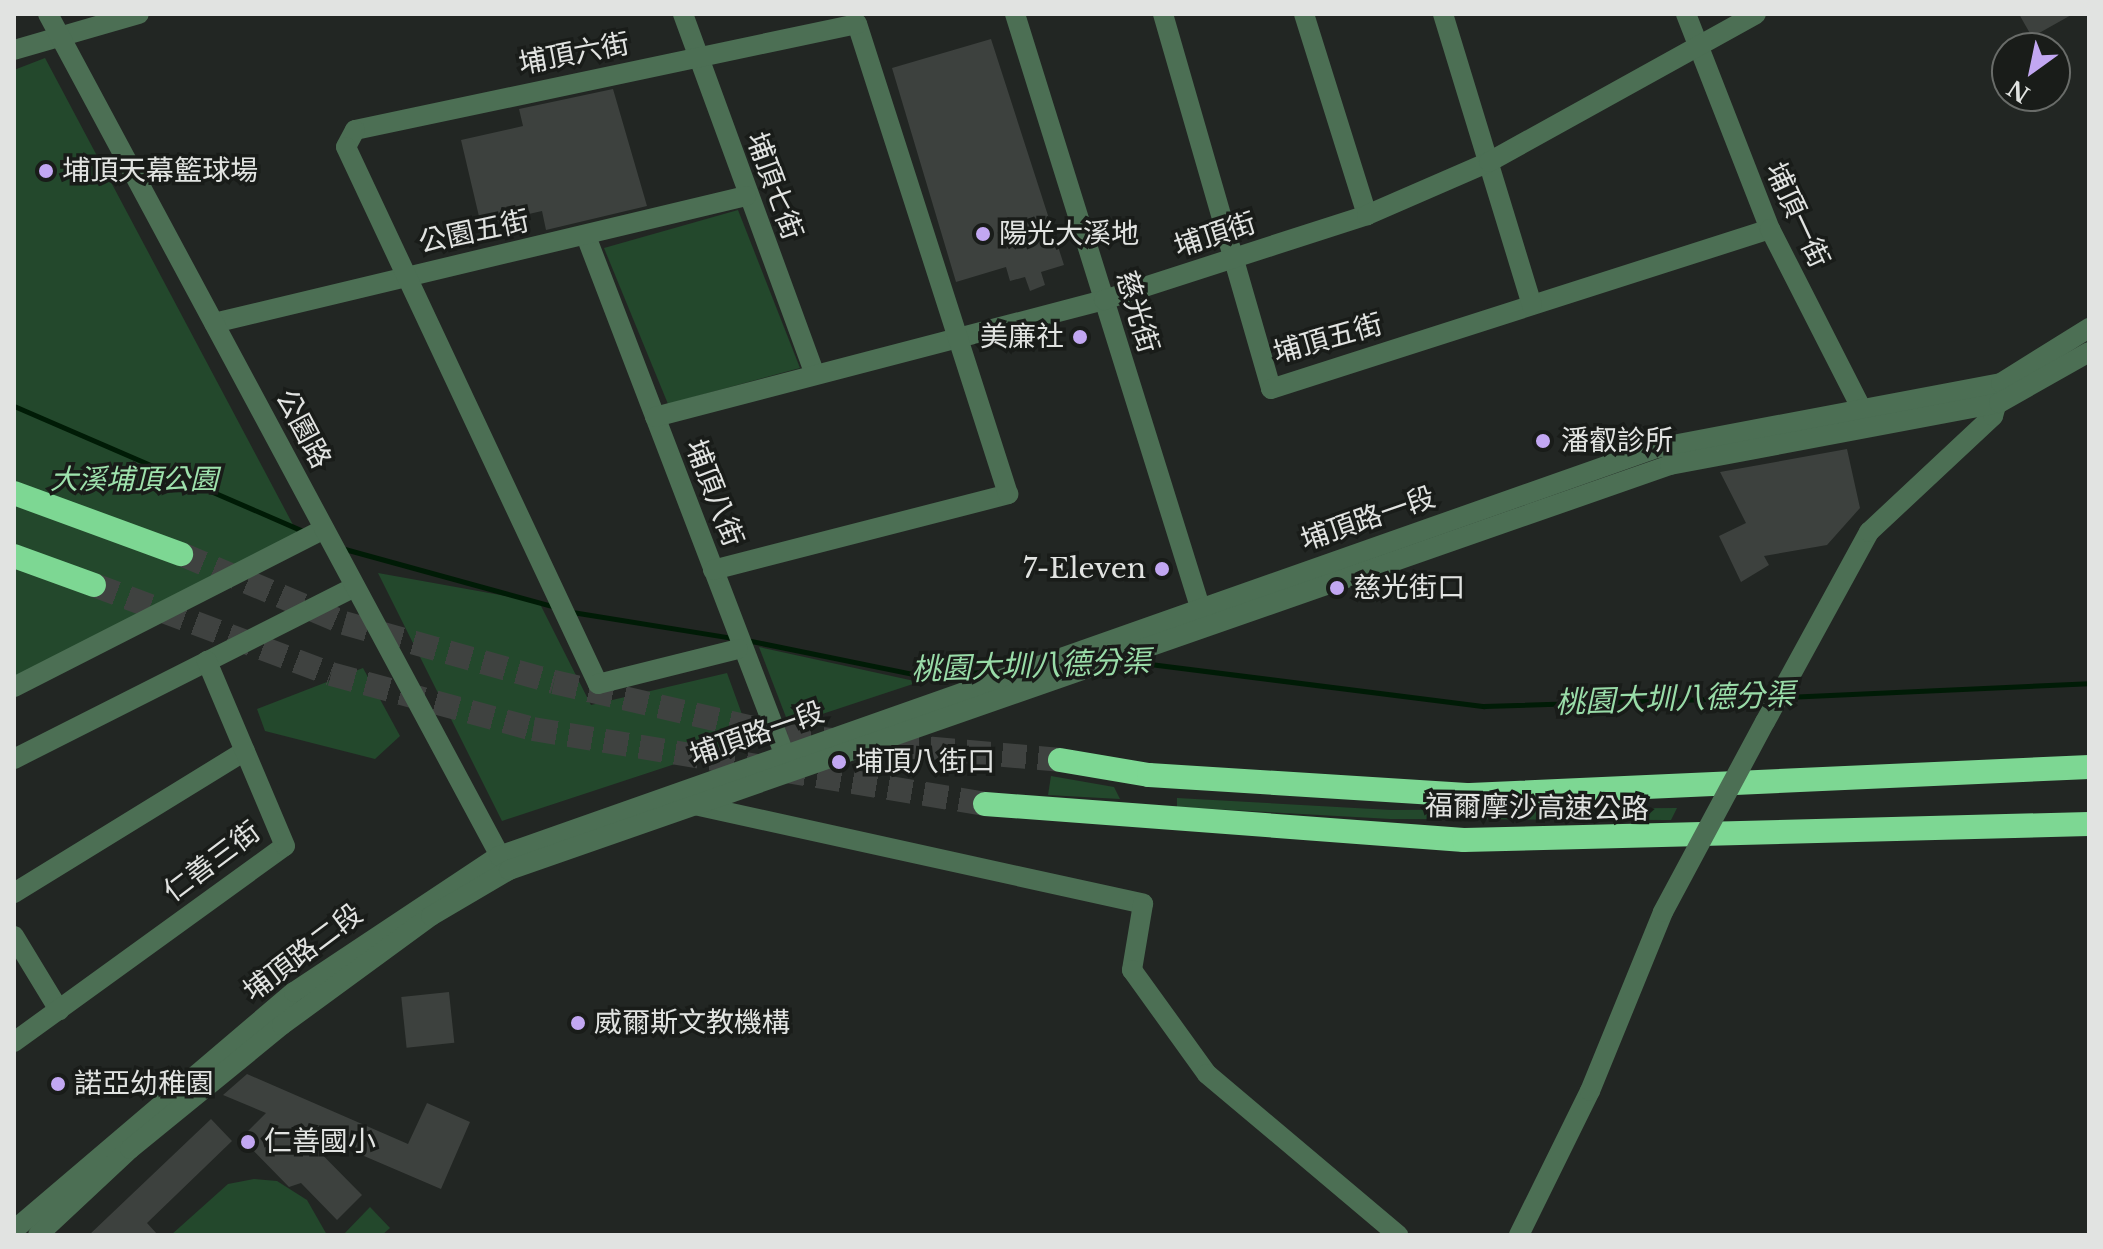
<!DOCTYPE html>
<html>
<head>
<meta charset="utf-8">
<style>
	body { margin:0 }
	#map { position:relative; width:2103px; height:1249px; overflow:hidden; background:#222623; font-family:"Libre Baskerville","Noto Sans TC",serif }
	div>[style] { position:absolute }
	.green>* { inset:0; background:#23482c }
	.stream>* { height:5px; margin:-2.5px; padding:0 2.5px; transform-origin:2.5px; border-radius:2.5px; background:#001b06 }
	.building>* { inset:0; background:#3d413e; transform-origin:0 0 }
	.motorway-tunnel>* { height:24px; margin-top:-12px; transform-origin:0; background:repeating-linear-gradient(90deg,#3f4240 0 24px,transparent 0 36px) }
	.minor>* { height:20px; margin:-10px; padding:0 10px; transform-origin:10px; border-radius:10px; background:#4c6f54 }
	.tertiary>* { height:20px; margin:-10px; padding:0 10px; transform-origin:10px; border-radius:10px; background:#4c6f54 }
	.motorway>* { height:24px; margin:-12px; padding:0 12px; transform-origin:12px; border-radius:12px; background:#7dd793 }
	.minor-bridge>* { height:20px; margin:-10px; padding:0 10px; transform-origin:10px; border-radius:10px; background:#4c6f54 }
	.dots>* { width:22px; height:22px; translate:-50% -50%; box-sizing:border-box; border:4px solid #191c19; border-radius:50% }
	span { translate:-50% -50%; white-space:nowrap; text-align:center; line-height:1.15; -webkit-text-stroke:7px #191c19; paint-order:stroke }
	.street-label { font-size:28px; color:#e1e3e1 }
	.poi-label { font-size:28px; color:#e1e3e1 }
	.left { translate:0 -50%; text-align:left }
	.right { translate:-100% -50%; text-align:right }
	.park-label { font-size:28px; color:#9ee2ad; font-style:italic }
	.water-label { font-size:30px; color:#99dca8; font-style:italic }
	.frame { position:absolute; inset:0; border:16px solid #e1e3e1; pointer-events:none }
	.north { position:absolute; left:1991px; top:32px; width:80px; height:80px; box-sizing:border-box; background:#191c19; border:2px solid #696c69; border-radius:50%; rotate:213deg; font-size:22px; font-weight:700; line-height:32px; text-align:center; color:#e1e3e1 }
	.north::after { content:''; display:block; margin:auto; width:28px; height:36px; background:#c2a7f2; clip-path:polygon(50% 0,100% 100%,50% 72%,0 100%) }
</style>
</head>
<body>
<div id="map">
	<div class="green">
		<i style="clip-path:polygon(45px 58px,299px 536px,14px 677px,14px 70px)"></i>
		<i style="clip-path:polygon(738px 210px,800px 368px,668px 404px,604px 248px)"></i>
		<i style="clip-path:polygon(378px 573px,539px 602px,591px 705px,727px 673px,751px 739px,502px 821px)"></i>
		<i style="clip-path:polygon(759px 647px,919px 682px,789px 725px)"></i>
		<i style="clip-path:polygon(363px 668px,400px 736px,375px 759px,265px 731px,257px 709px)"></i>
		<i style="clip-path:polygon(1051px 776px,1114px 787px,1120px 799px,1048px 795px)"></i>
		<i style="clip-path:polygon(1177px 798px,1391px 810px,1677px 808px,1671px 820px,1391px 819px,1177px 807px)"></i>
		<i style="clip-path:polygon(254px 1179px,277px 1181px,307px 1200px,327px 1235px,171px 1235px,228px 1184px)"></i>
		<i style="clip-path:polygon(370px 1207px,390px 1228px,382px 1235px,343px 1235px)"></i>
	</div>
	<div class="stream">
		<i style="left:14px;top:406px;width:315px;rotate:23.4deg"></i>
		<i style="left:341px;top:548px;width:222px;rotate:15.4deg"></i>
		<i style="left:572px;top:612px;width:162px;rotate:9.2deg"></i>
		<i style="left:746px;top:640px;width:181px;rotate:11.5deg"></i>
		<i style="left:923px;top:676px;width:73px;rotate:-3.9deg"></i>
		<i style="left:1134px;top:662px;width:353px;rotate:7.2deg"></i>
		<i style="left:1484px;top:706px;width:288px;rotate:-1.8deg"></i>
		<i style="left:1786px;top:697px;width:303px;rotate:-2.6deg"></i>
	</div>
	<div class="building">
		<i style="clip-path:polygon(2019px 14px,2073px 14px,2032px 37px)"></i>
		<i style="clip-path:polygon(991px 39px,1064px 265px,1041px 272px,1045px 285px,1030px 291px,1025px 277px,1010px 281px,1006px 267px,956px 282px,892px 68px)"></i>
		<i style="clip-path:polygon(613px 89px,647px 206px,546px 230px,542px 211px,481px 225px,461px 140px,523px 126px,519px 109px)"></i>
		<i style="clip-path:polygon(1847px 449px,1860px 508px,1827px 545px,1764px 556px,1769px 565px,1741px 582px,1719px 536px,1746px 523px,1720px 472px)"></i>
		<i style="left:449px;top:992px;width:51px;height:48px;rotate:84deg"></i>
		<i style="clip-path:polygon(247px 1074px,408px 1144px,427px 1103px,470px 1122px,441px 1189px,294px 1126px,362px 1195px,337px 1220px,301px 1183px,289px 1187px,241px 1138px,266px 1113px,223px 1095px)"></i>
		<i style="clip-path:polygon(211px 1119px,232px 1141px,147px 1223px,158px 1235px,89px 1235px)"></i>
	</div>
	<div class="motorway-tunnel">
		<i style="left:181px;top:554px;width:177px;rotate:22.9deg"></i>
		<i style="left:344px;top:623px;width:218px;rotate:15.7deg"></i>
		<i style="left:554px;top:682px;width:239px;rotate:13deg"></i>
		<i style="left:787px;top:736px;width:274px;rotate:5deg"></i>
		<i style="left:94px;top:585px;width:253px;rotate:20.6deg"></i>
		<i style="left:331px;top:674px;width:209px;rotate:15.2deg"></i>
		<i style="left:533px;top:729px;width:458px;rotate:9.4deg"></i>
	</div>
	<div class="minor">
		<i style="left:683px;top:14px;width:384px;rotate:69.9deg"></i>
		<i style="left:1015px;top:14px;width:641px;rotate:72.67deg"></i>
		<i style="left:1163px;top:14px;width:390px;rotate:73.9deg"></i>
		<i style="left:1271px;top:389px;width:524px;rotate:-17.78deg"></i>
		<i style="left:1304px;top:14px;width:211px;rotate:72.6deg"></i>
		<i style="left:1443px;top:14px;width:304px;rotate:73deg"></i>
		<i style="left:1686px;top:14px;width:231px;rotate:68.7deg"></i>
		<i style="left:1770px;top:229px;width:220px;rotate:63deg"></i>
		<i style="left:14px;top:50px;width:130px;rotate:-16.1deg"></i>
		<i style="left:586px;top:236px;width:571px;rotate:69.06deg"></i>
		<i style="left:214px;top:323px;width:547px;rotate:-13.43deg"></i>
		<i style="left:655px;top:417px;width:464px;rotate:-14.6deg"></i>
		<i style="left:1104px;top:300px;width:276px;rotate:-17.9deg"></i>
		<i style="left:1367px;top:215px;width:133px;rotate:-23.5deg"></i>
		<i style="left:1489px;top:162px;width:305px;rotate:-29deg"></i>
		<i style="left:713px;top:570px;width:305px;rotate:-14.4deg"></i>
		<i style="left:1008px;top:494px;width:494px;rotate:-107.8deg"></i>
		<i style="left:857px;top:24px;width:513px;rotate:168.08deg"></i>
		<i style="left:355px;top:130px;width:19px;rotate:118deg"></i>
		<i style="left:346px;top:147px;width:593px;rotate:64.86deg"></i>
		<i style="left:598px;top:684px;width:144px;rotate:-14deg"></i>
		<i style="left:14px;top:687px;width:348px;rotate:-27deg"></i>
		<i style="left:1765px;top:722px;width:217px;rotate:-61.3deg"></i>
		<i style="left:1869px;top:532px;width:170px;rotate:-43.1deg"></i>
		<i style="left:1993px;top:416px;width:29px;rotate:-74deg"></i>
		<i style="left:14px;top:759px;width:382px;rotate:-26.8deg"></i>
		<i style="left:690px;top:804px;width:464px;rotate:12.4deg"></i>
		<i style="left:1143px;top:904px;width:67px;rotate:99.5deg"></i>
		<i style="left:1132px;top:970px;width:128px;rotate:54.2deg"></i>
		<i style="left:1207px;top:1074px;width:250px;rotate:40.1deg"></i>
		<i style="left:14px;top:893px;width:271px;rotate:-31.6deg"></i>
		<i style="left:14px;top:936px;width:87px;rotate:58.7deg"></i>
		<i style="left:14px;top:1042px;width:334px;rotate:-35.9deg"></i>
		<i style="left:285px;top:846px;width:201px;rotate:-112.9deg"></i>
		<i style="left:1519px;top:1235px;width:161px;rotate:-63.8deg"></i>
		<i style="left:1590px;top:1091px;width:193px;rotate:-67.8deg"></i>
	</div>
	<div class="tertiary">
		<i style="left:48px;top:14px;width:968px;rotate:61.77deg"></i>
		<i style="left:14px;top:1230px;width:367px;rotate:-40.4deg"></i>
		<i style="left:294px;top:992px;width:246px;rotate:-33.6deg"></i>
		<i style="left:499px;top:856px;width:1228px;rotate:-19.41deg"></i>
		<i style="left:1657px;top:448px;width:350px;rotate:-10.7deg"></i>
		<i style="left:2001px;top:383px;width:104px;rotate:-32deg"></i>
		<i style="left:38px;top:1235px;width:126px;rotate:-43.1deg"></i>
		<i style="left:130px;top:1149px;width:196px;rotate:-39.2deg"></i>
		<i style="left:282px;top:1025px;width:185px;rotate:-36.2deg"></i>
		<i style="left:431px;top:916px;width:91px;rotate:-30.5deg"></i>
		<i style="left:509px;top:870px;width:1230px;rotate:-19.23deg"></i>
		<i style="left:1670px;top:465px;width:335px;rotate:-10.7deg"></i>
		<i style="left:1999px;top:403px;width:103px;rotate:-29.5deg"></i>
	</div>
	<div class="motorway">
		<i style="left:14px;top:493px;width:178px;rotate:20.1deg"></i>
		<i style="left:14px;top:556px;width:85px;rotate:19.9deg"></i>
		<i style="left:1060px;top:760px;width:90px;rotate:9.6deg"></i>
		<i style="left:1149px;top:775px;width:322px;rotate:3.6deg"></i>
		<i style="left:1470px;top:795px;width:620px;rotate:-2.59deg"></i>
		<i style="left:985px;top:804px;width:480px;rotate:4.3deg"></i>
		<i style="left:1464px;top:840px;width:625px;rotate:-1.47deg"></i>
	</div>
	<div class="minor-bridge">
		<i style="left:1663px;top:912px;width:216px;rotate:-61.8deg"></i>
	</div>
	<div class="dots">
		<i style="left:46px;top:171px;background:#c2a7f2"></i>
		<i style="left:983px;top:234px;background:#c2a7f2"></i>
		<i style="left:1080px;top:337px;background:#c2a7f2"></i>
		<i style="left:1543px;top:441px;background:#c2a7f2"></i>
		<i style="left:1162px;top:569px;background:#c2a7f2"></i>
		<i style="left:1337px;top:588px;background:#c2a7f2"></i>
		<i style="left:839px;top:762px;background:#c2a7f2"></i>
		<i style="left:578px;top:1023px;background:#c2a7f2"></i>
		<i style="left:58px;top:1084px;background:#c2a7f2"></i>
		<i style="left:248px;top:1142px;background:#c2a7f2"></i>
	</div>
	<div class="street-label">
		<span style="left:574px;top:54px;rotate:-11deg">埔頂六街</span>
		<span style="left:774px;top:186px;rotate:70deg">埔頂七街</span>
		<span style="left:1797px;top:215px;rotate:65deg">埔頂一街</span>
		<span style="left:474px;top:232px;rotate:-12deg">公園五街</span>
		<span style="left:1215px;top:235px;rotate:-18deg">埔頂街</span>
		<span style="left:1137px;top:312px;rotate:73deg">慈光街</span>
		<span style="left:1328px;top:339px;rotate:-16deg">埔頂五街</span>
		<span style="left:303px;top:429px;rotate:62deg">公園路</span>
		<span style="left:714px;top:493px;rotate:69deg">埔頂八街</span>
		<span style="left:1368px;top:519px;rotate:-19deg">埔頂路一段</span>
		<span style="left:757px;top:734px;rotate:-19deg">埔頂路一段</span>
		<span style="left:1537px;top:808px;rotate:1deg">福爾摩沙高速公路</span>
		<span style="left:212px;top:862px;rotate:-37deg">仁善三街</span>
		<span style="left:303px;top:953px;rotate:-37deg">埔頂路二段</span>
	</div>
	<div class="poi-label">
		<span class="left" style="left:62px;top:171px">埔頂天幕籃球場</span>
		<span class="left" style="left:999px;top:234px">陽光大溪地</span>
		<span class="right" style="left:1064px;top:337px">美廉社</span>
		<span class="left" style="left:1561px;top:441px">潘叡診所</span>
		<span class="right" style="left:1146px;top:569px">7-Eleven</span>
		<span class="left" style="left:1353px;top:588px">慈光街口</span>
		<span class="left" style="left:855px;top:762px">埔頂八街口</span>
		<span class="left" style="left:594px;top:1023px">威爾斯文教機構</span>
		<span class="left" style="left:74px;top:1084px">諾亞幼稚園</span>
		<span class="left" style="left:264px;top:1142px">仁善國小</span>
	</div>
	<div class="park-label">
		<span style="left:134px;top:480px">大溪埔頂公園</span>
	</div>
	<div class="water-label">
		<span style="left:1031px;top:666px;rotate:-2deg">桃園大圳八德分渠</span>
		<span style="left:1675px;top:699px;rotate:-2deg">桃園大圳八德分渠</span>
	</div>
	<div class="frame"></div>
	<div class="north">N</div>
</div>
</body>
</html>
